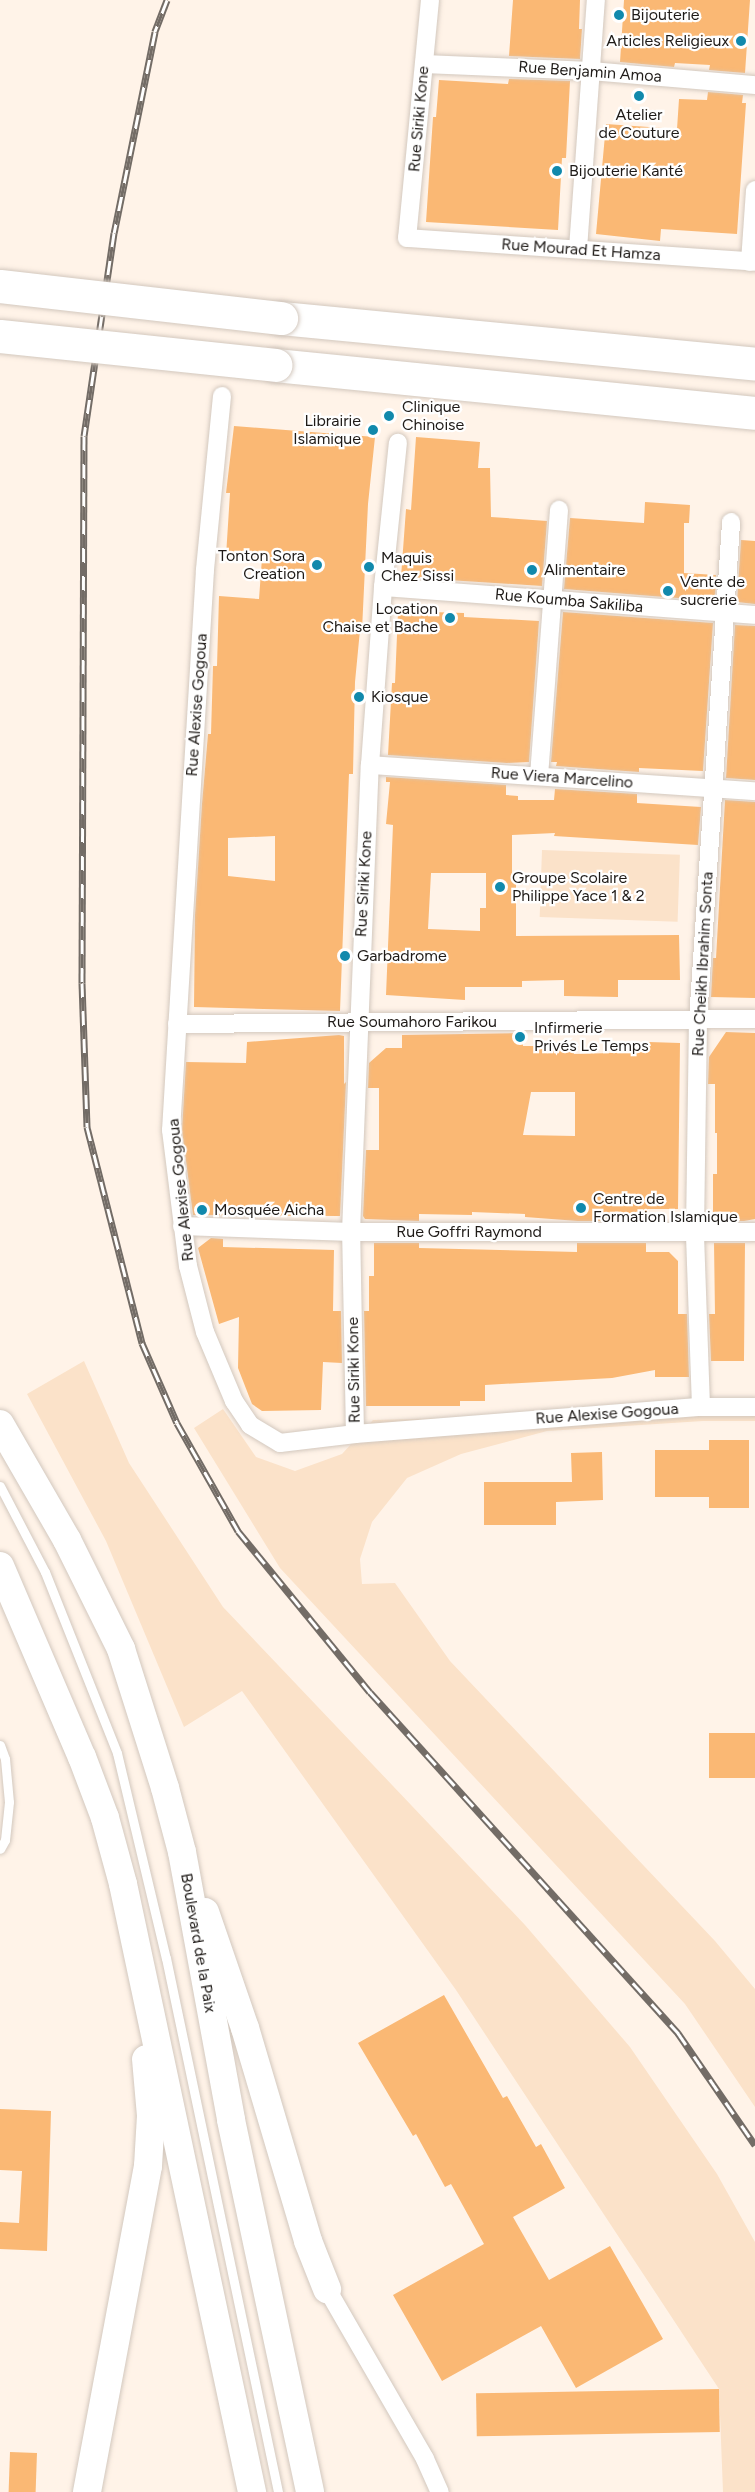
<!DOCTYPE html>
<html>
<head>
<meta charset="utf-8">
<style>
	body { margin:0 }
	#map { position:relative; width:755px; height:2492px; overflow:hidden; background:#fff3e8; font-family:Figtree,sans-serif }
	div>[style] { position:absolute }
	.green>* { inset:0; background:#fbe2c9; transform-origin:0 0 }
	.building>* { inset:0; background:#fab874; transform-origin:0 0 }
	.roads { filter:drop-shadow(0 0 2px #d3c8be) drop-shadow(0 0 2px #d3c8be) }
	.lane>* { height:9px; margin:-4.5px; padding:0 4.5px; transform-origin:4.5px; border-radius:4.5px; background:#fff }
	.street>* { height:18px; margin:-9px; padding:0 9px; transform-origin:9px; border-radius:9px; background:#fff }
	.primary>* { height:28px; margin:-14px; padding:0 14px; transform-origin:14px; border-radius:14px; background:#fff }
	.highway>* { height:33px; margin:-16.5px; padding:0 16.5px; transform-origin:16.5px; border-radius:16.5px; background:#fff }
	.rail>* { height:7px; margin-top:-3.5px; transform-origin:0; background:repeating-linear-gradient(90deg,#fff 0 14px,#736c66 0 28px); box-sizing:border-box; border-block:2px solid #736c66 }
	.bridges { filter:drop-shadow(0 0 2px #d3c8be) drop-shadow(0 0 2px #d3c8be) }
	.highway-bridge>* { height:33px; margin:-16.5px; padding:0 16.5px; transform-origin:16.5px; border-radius:16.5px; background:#fff }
	.dots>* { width:16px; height:16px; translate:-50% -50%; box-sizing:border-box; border:3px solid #fff; border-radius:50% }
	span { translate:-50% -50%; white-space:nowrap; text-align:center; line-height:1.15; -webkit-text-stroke:4.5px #fff; paint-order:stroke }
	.poi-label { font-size:16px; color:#1f1b18 }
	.left { translate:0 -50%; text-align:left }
	.right { translate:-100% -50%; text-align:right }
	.street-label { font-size:16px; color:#1f1b18 }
</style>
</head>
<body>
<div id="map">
	<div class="green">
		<i style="left:542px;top:850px;width:138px;height:67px;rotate:2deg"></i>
		<i style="clip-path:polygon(84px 1361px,129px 1463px,223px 1607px,525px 1925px,630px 2047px,717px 2174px,755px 2242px,755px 2492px,723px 2492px,719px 2389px,456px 1990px,242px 1691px,184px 1727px,106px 1541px,27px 1394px)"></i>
		<i style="clip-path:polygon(223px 1409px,256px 1457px,295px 1471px,342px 1454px,373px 1420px,755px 1410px,755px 1421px,703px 1421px,547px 1431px,461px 1454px,407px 1478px,372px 1522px,360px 1559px,362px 1584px,395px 1583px,450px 1661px,715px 1941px,755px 1989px,755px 2107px,685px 2004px,280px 1568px,194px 1428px)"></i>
	</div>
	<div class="building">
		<i style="clip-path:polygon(513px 0,580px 0,579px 29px,582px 29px,580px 59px,509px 56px)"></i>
		<i style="clip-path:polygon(624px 0,750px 0,745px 73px,709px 70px,710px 65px,675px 63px,674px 67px,620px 62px)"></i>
		<i style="clip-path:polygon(509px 79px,570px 81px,566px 158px,562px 158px,558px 230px,426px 222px,433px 117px,436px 117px,439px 80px,508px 84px)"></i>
		<i style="clip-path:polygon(708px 92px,743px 95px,742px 103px,746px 103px,737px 234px,661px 229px,660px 241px,596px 234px,606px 124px,677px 129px,679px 99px,707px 100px)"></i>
		<i style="clip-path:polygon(evenodd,234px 426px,375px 437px,368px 504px,362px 630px,360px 630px,355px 682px,353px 774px,349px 774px,340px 1011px,194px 1007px,195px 915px,202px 804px,208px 734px,211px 734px,213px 666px,217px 666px,219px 596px,259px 599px,262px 558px,226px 556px,230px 493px,226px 493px,234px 426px,275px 836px,275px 881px,228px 876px,228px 838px,275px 836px)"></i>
		<i style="clip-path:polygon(416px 437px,480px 442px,478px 468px,490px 468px,491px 517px,547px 521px,542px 586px,401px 577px,406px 509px,411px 510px)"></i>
		<i style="clip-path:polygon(645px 502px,690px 505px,689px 523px,684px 523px,684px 573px,716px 575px,715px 601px,564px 589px,570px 518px,644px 523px)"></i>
		<i style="clip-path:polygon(741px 540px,755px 541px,755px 604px,737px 602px)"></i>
		<i style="clip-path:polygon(398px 611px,464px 613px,464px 617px,539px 621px,529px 762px,507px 763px,388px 755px,392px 683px,395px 683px)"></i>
		<i style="clip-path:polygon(563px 612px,713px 623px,703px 771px,639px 768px,639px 772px,556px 766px,557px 762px,551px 762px)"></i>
		<i style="clip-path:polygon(735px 625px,755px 626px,755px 780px,726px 778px)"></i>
		<i style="clip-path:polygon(evenodd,386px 777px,506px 785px,506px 795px,518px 796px,518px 800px,554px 800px,555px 789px,637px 794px,637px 803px,701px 807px,698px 845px,554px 836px,555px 833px,512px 835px,512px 875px,516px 875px,516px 936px,679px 935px,680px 980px,618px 980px,618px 997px,564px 996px,564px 980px,522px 981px,522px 987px,465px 987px,465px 1000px,386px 995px,393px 825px,386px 824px,390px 782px,386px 782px,386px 777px,431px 873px,486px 873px,486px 908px,480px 908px,480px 931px,428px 929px,431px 873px)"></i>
		<i style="clip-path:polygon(725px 800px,755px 802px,755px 998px,711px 997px,713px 958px,716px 958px)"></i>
		<i style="clip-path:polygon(726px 1032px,755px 1033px,755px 1219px,744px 1221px,713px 1221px,713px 1174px,717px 1174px,717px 1133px,715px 1133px,715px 1084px,708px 1084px,709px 1057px)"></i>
		<i style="clip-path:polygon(evenodd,523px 1033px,523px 1046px,574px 1046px,574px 1054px,649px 1052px,649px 1042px,680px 1043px,678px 1209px,648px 1209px,647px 1221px,578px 1221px,525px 1217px,525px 1214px,472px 1212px,472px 1215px,419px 1214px,419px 1221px,365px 1219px,363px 1216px,366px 1150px,379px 1150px,379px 1088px,368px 1088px,369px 1063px,386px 1048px,402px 1048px,402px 1035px,523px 1033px,531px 1092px,575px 1092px,575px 1136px,523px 1135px,531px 1092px)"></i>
		<i style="clip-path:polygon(339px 1035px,344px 1036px,344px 1084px,346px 1082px,340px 1216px,193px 1215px,182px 1130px,186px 1062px,246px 1063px,247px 1042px)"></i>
		<i style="clip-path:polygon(211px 1238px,223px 1239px,223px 1247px,334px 1250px,333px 1311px,341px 1311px,342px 1363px,323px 1362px,321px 1410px,262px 1411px,252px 1404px,238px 1368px,239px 1317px,219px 1324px,198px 1248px)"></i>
		<i style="clip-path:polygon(374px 1243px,419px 1243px,419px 1248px,577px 1252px,577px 1243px,646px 1243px,646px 1252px,669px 1252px,678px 1261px,678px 1314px,687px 1314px,689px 1377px,655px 1377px,655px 1370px,612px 1378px,485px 1385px,485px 1401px,460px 1401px,460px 1406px,366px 1406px,364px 1311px,369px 1311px,369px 1276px,374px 1276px)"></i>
		<i style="clip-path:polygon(714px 1243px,745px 1243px,744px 1361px,711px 1361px,709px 1314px,715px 1314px)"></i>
		<i style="clip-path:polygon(709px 1440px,749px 1440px,749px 1508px,709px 1508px,709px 1497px,655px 1497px,655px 1450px,709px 1450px)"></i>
		<i style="clip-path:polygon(602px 1452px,603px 1500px,556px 1502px,556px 1525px,484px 1525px,484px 1482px,572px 1482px,571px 1453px)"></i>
		<i style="left:709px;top:1733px;width:46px;height:45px"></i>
		<i style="clip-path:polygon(444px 1995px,503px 2098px,507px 2096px,536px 2147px,541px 2144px,565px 2188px,513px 2217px,549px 2280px,610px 2246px,663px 2339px,576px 2388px,541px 2326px,442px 2381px,393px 2295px,484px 2244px,451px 2184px,445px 2187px,416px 2134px,413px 2136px,358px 2043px)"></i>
		<i style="clip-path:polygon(0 2109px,51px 2111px,47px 2251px,0 2249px,0 2222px,19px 2223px,22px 2171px,0 2170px)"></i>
		<i style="left:719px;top:2389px;width:43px;height:243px;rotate:89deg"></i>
		<i style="left:10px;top:2452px;width:27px;height:40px;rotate:2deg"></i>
	</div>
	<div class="roads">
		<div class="lane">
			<i style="left:0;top:1486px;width:97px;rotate:62.4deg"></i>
			<i style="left:45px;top:1572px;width:195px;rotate:68.3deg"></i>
			<i style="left:117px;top:1753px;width:211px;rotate:76.6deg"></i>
			<i style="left:166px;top:1958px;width:546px;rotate:78.15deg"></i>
			<i style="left:0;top:1745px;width:15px;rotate:70deg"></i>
			<i style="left:5px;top:1759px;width:43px;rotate:84.7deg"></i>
			<i style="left:9px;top:1802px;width:38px;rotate:96deg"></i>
			<i style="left:5px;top:1840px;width:10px;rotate:119deg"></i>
		</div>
		<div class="street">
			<i style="left:430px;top:0;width:239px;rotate:95.5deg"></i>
			<i style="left:407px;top:238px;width:349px;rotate:3.9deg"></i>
			<i style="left:424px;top:64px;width:167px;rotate:2.4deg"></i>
			<i style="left:591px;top:71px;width:165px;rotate:4.9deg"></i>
			<i style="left:578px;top:249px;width:250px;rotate:-85.9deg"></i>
			<i style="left:750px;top:262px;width:72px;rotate:-86deg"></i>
			<i style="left:222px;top:396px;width:175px;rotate:95.6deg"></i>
			<i style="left:205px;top:570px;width:561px;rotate:93.47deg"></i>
			<i style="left:171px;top:1130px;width:137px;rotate:82.9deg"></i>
			<i style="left:188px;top:1266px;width:68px;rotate:75.6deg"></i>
			<i style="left:205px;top:1332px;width:75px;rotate:67.2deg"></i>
			<i style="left:234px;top:1401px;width:29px;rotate:56deg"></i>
			<i style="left:250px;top:1425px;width:35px;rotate:31deg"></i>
			<i style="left:280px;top:1443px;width:76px;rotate:-6.8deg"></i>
			<i style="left:355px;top:1434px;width:347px;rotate:-4.5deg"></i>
			<i style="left:701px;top:1407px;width:54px"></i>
			<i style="left:383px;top:587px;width:373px;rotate:4.3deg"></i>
			<i style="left:370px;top:765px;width:386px;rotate:3.9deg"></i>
			<i style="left:539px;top:776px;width:267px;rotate:-85.7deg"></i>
			<i style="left:177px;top:1024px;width:578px;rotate:-0.5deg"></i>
			<i style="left:182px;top:1226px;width:169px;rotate:2deg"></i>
			<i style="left:351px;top:1232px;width:404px"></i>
			<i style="left:701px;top:1407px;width:175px;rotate:-92deg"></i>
			<i style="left:695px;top:1232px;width:212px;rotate:-89.2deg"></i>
			<i style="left:698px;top:1020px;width:499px;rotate:-86.2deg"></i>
			<i style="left:355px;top:1434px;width:202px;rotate:-91.1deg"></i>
			<i style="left:351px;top:1232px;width:467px;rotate:-87.7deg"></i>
			<i style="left:370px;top:765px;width:178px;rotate:-85.8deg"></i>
			<i style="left:383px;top:587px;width:145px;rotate:-84.1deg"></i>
			<i style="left:327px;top:2289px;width:196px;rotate:60deg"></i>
			<i style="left:425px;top:2459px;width:36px;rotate:66deg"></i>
		</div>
		<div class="primary">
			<i style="left:0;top:1424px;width:134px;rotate:60deg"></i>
			<i style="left:67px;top:1540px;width:122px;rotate:63.6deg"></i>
			<i style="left:121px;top:1649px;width:146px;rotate:72.4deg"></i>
			<i style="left:165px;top:1788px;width:66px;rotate:75.1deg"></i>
			<i style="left:182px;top:1852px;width:272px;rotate:79.6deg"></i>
			<i style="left:231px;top:2120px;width:380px;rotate:78deg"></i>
			<i style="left:0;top:1566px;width:208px;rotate:66.8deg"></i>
			<i style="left:82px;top:1757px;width:65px;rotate:69.3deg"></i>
			<i style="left:105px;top:1818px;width:68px;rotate:74.7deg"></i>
			<i style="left:123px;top:1884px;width:622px;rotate:78.02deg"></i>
			<i style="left:205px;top:1912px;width:123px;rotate:71deg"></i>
			<i style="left:245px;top:2028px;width:222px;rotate:73.5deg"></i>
			<i style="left:308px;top:2241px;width:52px;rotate:68.4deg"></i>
			<i style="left:87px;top:2492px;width:332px;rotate:-79.4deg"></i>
			<i style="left:148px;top:2166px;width:50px;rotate:-86.6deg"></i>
			<i style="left:151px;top:2116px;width:57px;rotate:-95deg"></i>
		</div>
		<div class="highway">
			<i style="left:281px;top:318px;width:476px;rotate:5.5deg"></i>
			<i style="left:275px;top:365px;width:482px;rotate:5.7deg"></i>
		</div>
	</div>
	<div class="rail">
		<i style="left:167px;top:0;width:34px;rotate:111deg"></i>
		<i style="left:155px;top:32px;width:205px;rotate:101.5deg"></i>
		<i style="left:114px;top:233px;width:205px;rotate:98.4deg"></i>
		<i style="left:84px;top:436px;width:547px;rotate:90.21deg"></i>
		<i style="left:82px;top:983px;width:144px;rotate:88deg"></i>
		<i style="left:87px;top:1127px;width:223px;rotate:75.7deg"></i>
		<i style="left:142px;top:1343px;width:87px;rotate:66.4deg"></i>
		<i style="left:177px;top:1423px;width:124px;rotate:60.5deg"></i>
		<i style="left:238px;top:1531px;width:208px;rotate:50.7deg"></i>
		<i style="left:370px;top:1692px;width:460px;rotate:47.9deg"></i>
		<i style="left:678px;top:2033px;width:136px;rotate:55.5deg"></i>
	</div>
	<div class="bridges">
		<div class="highway-bridge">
			<i style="left:0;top:286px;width:283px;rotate:6.5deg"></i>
			<i style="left:0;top:336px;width:277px;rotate:6deg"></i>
		</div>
	</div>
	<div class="dots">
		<i style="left:619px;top:15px;background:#1189ac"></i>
		<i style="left:741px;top:41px;background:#1189ac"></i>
		<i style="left:639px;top:96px;background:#1189ac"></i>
		<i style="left:557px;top:171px;background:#1189ac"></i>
		<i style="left:389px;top:416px;background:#1189ac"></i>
		<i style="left:373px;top:430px;background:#1189ac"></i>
		<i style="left:317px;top:565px;background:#1189ac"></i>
		<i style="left:369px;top:567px;background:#1189ac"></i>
		<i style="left:532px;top:570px;background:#1189ac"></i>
		<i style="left:668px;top:591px;background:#1189ac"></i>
		<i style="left:450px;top:618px;background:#1189ac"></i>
		<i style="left:359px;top:697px;background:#1189ac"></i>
		<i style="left:500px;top:887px;background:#1189ac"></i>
		<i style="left:345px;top:956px;background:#1189ac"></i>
		<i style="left:520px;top:1037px;background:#1189ac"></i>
		<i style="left:581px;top:1208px;background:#1189ac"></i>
		<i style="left:202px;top:1210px;background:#1189ac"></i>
	</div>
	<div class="poi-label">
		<span class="left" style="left:631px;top:15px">Bijouterie</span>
		<span class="right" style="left:729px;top:41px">Articles Religieux</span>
		<span style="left:639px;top:124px">Atelier<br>de Couture</span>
		<span class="left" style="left:569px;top:171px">Bijouterie Kanté</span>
		<span class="left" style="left:402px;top:416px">Clinique<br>Chinoise</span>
		<span class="right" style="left:361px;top:430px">Librairie<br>Islamique</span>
		<span class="right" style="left:305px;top:565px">Tonton Sora<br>Creation</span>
		<span class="left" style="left:381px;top:567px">Maquis<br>Chez Sissi</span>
		<span class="left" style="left:544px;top:570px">Alimentaire</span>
		<span class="left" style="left:680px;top:591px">Vente de<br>sucrerie</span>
		<span class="right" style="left:438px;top:618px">Location<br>Chaise et Bache</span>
		<span class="left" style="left:371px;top:697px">Kiosque</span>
		<span class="left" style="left:512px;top:887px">Groupe Scolaire<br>Philippe Yace 1 &amp; 2</span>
		<span class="left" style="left:357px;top:956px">Garbadrome</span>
		<span class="left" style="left:534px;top:1037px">Infirmerie<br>Privés Le Temps</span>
		<span class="left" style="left:593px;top:1208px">Centre de<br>Formation Islamique</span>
		<span class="left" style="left:214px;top:1210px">Mosquée Aicha</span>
	</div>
	<div class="street-label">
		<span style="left:590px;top:72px;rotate:4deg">Rue Benjamin Amoa</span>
		<span style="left:419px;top:119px;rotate:-85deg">Rue Siriki Kone</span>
		<span style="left:581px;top:250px;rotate:4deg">Rue Mourad Et Hamza</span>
		<span style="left:569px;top:601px;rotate:5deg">Rue Koumba Sakiliba</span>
		<span style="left:197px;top:705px;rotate:-86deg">Rue Alexise Gogoua</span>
		<span style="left:562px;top:778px;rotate:4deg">Rue Viera Marcelino</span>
		<span style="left:364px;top:884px;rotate:-87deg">Rue Siriki Kone</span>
		<span style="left:703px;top:964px;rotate:-87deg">Rue Cheikh Ibrahim Sonta</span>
		<span style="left:412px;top:1022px">Rue Soumahoro Farikou</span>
		<span style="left:181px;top:1190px;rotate:-96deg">Rue Alexise Gogoua</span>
		<span style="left:469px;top:1232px">Rue Goffri Raymond</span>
		<span style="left:354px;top:1370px;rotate:-91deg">Rue Siriki Kone</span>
		<span style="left:607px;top:1414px;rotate:-4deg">Rue Alexise Gogoua</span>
		<span style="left:198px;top:1943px;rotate:80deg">Boulevard de la Paix</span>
	</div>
</div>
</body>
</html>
